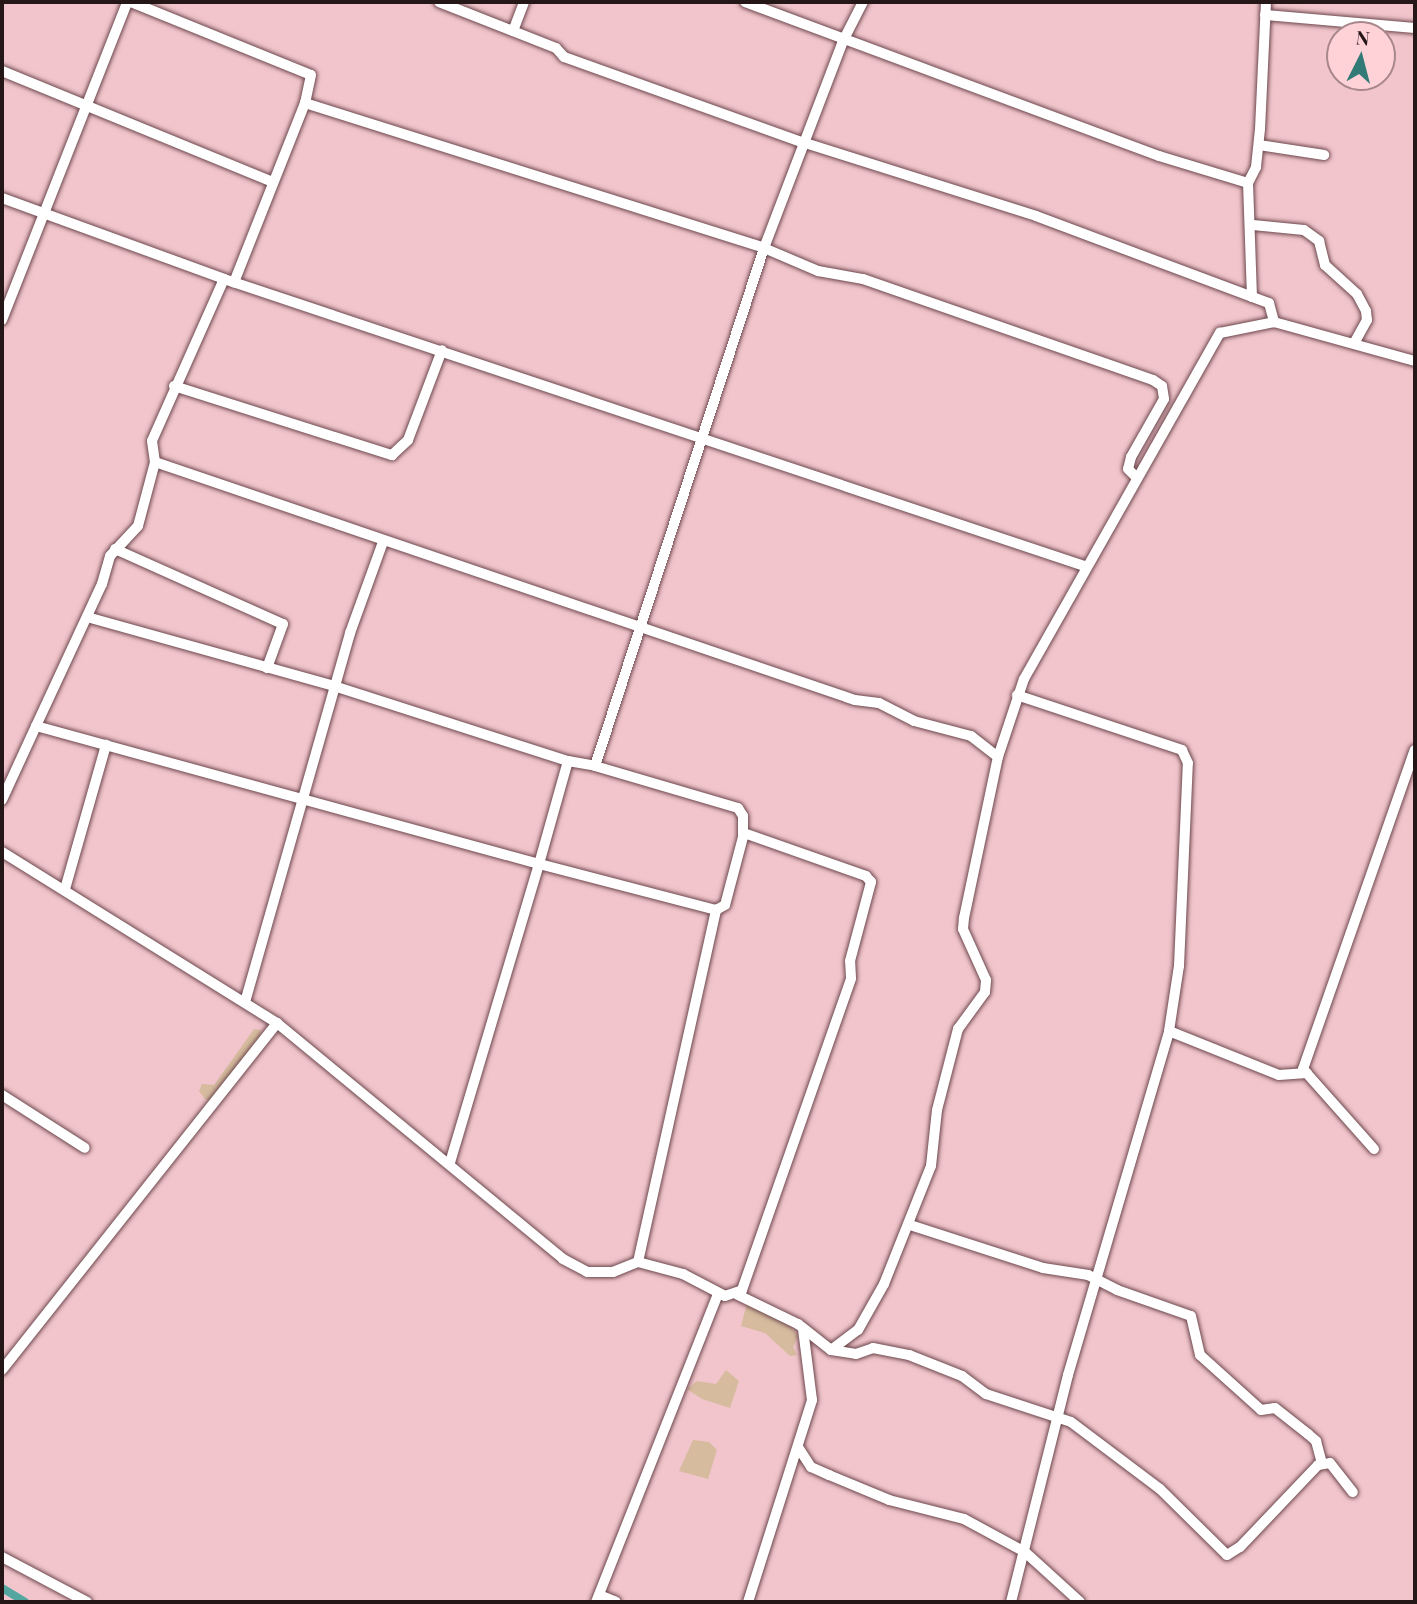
<!DOCTYPE html>
<html>
<head>
<meta charset="utf-8">
<style>
	body { margin:0 }
	#map { position:relative; width:1417px; height:1604px; overflow:hidden; background:#f1c5cb; font-family:"Playfair Display",serif }
	div>[style] { position:absolute }
	.green>* { inset:0; background:#d6bb9e }
	.canal>* { height:8px; margin:-4px; padding:0 4px; transform-origin:4px; border-radius:4px; background:#54a7a1 }
	.roads { filter:drop-shadow(0 0 2px #6d484e) drop-shadow(0 0 2px #6d484e) }
	.minor>* { height:10px; margin:-5px; padding:0 5px; transform-origin:5px; border-radius:5px; background:#fff }
	span { translate:-50% -50%; white-space:nowrap; text-align:center; line-height:1.15; -webkit-text-stroke:6px #ffd2d8; paint-order:stroke }
	.frame { position:absolute; inset:0; border:4px solid #251618; pointer-events:none }
	.north { position:absolute; left:1326px; top:21px; width:70px; height:70px; box-sizing:border-box; background:#ffd2d8; border:2px solid #a8878b; border-radius:50%; rotate:6deg; font-size:19px; font-weight:700; line-height:28px; text-align:center; color:#251618 }
	.north::after { content:''; display:block; margin:auto; width:24px; height:32px; background:#327a75; clip-path:polygon(50% 0,100% 100%,50% 72%,0 100%) }
</style>
</head>
<body>
<div id="map">
	<div class="green">
		<i style="clip-path:polygon(254px 1029px,261px 1030px,259px 1039px,209px 1101px,205px 1099px,199px 1091px,202px 1084px,214px 1085px)"></i>
		<i style="clip-path:polygon(747px 1303px,789px 1324px,798px 1336px,793px 1347px,797px 1355px,790px 1356px,765px 1333px,741px 1326px)"></i>
		<i style="clip-path:polygon(726px 1370px,739px 1381px,730px 1408px,702px 1399px,687px 1389px,697px 1381px,716px 1384px)"></i>
		<i style="clip-path:polygon(693px 1440px,709px 1442px,717px 1450px,708px 1479px,679px 1471px)"></i>
	</div>
	<div class="canal">
		<i style="left:2px;top:1588px;width:27px;rotate:31deg"></i>
	</div>
	<div class="roads">
		<div class="minor">
			<i style="left:131px;top:2px;width:194px;rotate:22.1deg"></i>
			<i style="left:311px;top:75px;width:29px;rotate:102deg"></i>
			<i style="left:305px;top:103px;width:193px;rotate:111.6deg"></i>
			<i style="left:439px;top:2px;width:126px;rotate:21.5deg"></i>
			<i style="left:556px;top:48px;width:12px;rotate:48deg"></i>
			<i style="left:564px;top:57px;width:253px;rotate:19.7deg"></i>
			<i style="left:802px;top:142px;width:245px;rotate:17.5deg"></i>
			<i style="left:1036px;top:216px;width:249px;rotate:20.5deg"></i>
			<i style="left:1269px;top:303px;width:20px;rotate:75deg"></i>
			<i style="left:745px;top:2px;width:442px;rotate:20.4deg"></i>
			<i style="left:1159px;top:156px;width:93px;rotate:16.9deg"></i>
			<i style="left:1265px;top:15px;width:151px;rotate:5deg"></i>
			<i style="left:513px;top:31px;width:31px;rotate:-69deg"></i>
			<i style="left:2px;top:71px;width:293px;rotate:22.3deg"></i>
			<i style="left:305px;top:103px;width:481px;rotate:17.5deg"></i>
			<i style="left:764px;top:248px;width:59px;rotate:23.1deg"></i>
			<i style="left:818px;top:271px;width:46px;rotate:10.1deg"></i>
			<i style="left:863px;top:279px;width:307px;rotate:19.2deg"></i>
			<i style="left:1153px;top:380px;width:11px;rotate:34deg"></i>
			<i style="left:1162px;top:386px;width:13px;rotate:81deg"></i>
			<i style="left:1164px;top:399px;width:67px;rotate:119.6deg"></i>
			<i style="left:1131px;top:457px;width:12px;rotate:104deg"></i>
			<i style="left:1128px;top:469px;width:11px;rotate:45deg"></i>
			<i style="left:1259px;top:145px;width:66px;rotate:8.7deg"></i>
			<i style="left:2px;top:198px;width:236px;rotate:20deg"></i>
			<i style="left:224px;top:279px;width:907px;rotate:18.45deg"></i>
			<i style="left:1253px;top:225px;width:51px;rotate:5.6deg"></i>
			<i style="left:1304px;top:230px;width:19px;rotate:36deg"></i>
			<i style="left:1319px;top:241px;width:25px;rotate:76deg"></i>
			<i style="left:1325px;top:265px;width:43px;rotate:42.2deg"></i>
			<i style="left:1357px;top:294px;width:19px;rotate:62deg"></i>
			<i style="left:1366px;top:311px;width:9px;rotate:84deg"></i>
			<i style="left:1367px;top:320px;width:26px;rotate:119deg"></i>
			<i style="left:224px;top:279px;width:177px;rotate:114deg"></i>
			<i style="left:152px;top:441px;width:21px;rotate:82deg"></i>
			<i style="left:155px;top:462px;width:739px;rotate:18.78deg"></i>
			<i style="left:855px;top:700px;width:24px;rotate:7deg"></i>
			<i style="left:879px;top:703px;width:39px;rotate:27deg"></i>
			<i style="left:914px;top:721px;width:59px;rotate:14.7deg"></i>
			<i style="left:971px;top:736px;width:34px;rotate:38deg"></i>
			<i style="left:998px;top:757px;width:82px;rotate:-71.6deg"></i>
			<i style="left:1024px;top:679px;width:398px;rotate:-60.5deg"></i>
			<i style="left:1220px;top:333px;width:55px;rotate:-11.5deg"></i>
			<i style="left:1274px;top:322px;width:146px;rotate:15.5deg"></i>
			<i style="left:1252px;top:297px;width:114px;rotate:-92deg"></i>
			<i style="left:1248px;top:183px;width:18px;rotate:-63deg"></i>
			<i style="left:1256px;top:167px;width:38px;rotate:-84deg"></i>
			<i style="left:1260px;top:129px;width:127px;rotate:-87.3deg"></i>
			<i style="left:2px;top:320px;width:342px;rotate:-68.5deg"></i>
			<i style="left:174px;top:386px;width:229px;rotate:17.6deg"></i>
			<i style="left:392px;top:455px;width:22px;rotate:-43deg"></i>
			<i style="left:408px;top:440px;width:96px;rotate:-69.3deg"></i>
			<i style="left:115px;top:549px;width:184px;rotate:24.1deg"></i>
			<i style="left:283px;top:624px;width:47px;rotate:110deg"></i>
			<i style="left:87px;top:617px;width:260px;rotate:15.6deg"></i>
			<i style="left:337px;top:687px;width:243px;rotate:17.8deg"></i>
			<i style="left:36px;top:726px;width:157px;rotate:-65.1deg"></i>
			<i style="left:102px;top:584px;width:29px;rotate:-74deg"></i>
			<i style="left:110px;top:556px;width:41px;rotate:-47deg"></i>
			<i style="left:138px;top:526px;width:66px;rotate:-75.1deg"></i>
			<i style="left:595px;top:766px;width:149px;rotate:16.4deg"></i>
			<i style="left:738px;top:808px;width:9px;rotate:58deg"></i>
			<i style="left:743px;top:816px;width:21px;rotate:90deg"></i>
			<i style="left:743px;top:837px;width:70px;rotate:104.8deg"></i>
			<i style="left:725px;top:905px;width:10px;rotate:151deg"></i>
			<i style="left:2px;top:800px;width:81px;rotate:-65.3deg"></i>
			<i style="left:36px;top:726px;width:522px;rotate:15.34deg"></i>
			<i style="left:539px;top:864px;width:311px;rotate:106.6deg"></i>
			<i style="left:2px;top:852px;width:324px;rotate:31.9deg"></i>
			<i style="left:277px;top:1023px;width:371px;rotate:39.5deg"></i>
			<i style="left:563px;top:1259px;width:27px;rotate:28deg"></i>
			<i style="left:587px;top:1272px;width:26px"></i>
			<i style="left:613px;top:1272px;width:27px;rotate:-22deg"></i>
			<i style="left:638px;top:1262px;width:361px;rotate:-77.5deg"></i>
			<i style="left:716px;top:910px;width:183px;rotate:-165.4deg"></i>
			<i style="left:539px;top:864px;width:107px;rotate:-74.3deg"></i>
			<i style="left:568px;top:761px;width:27px;rotate:10deg"></i>
			<i style="left:595px;top:766px;width:545px;rotate:-71.93deg"></i>
			<i style="left:764px;top:248px;width:222px;rotate:-69.1deg"></i>
			<i style="left:843px;top:41px;width:44px;rotate:-62.9deg"></i>
			<i style="left:65px;top:889px;width:150px;rotate:-74.1deg"></i>
			<i style="left:245px;top:1002px;width:384px;rotate:-74.1deg"></i>
			<i style="left:350px;top:633px;width:97px;rotate:-70.1deg"></i>
			<i style="left:1169px;top:1031px;width:118px;rotate:21.8deg"></i>
			<i style="left:1279px;top:1075px;width:28px;rotate:-4deg"></i>
			<i style="left:2px;top:1095px;width:98px;rotate:32.6deg"></i>
			<i style="left:1374px;top:1149px;width:107px;rotate:-131.6deg"></i>
			<i style="left:1303px;top:1069px;width:338px;rotate:-70.7deg"></i>
			<i style="left:910px;top:1225px;width:140px;rotate:17.9deg"></i>
			<i style="left:1043px;top:1268px;width:46px;rotate:8.8deg"></i>
			<i style="left:1088px;top:1275px;width:33px;rotate:27deg"></i>
			<i style="left:1117px;top:1290px;width:78px;rotate:19.4deg"></i>
			<i style="left:1191px;top:1316px;width:40px;rotate:77deg"></i>
			<i style="left:1200px;top:1355px;width:82px;rotate:42deg"></i>
			<i style="left:1261px;top:1410px;width:14px;rotate:-8deg"></i>
			<i style="left:1275px;top:1408px;width:42px;rotate:38.2deg"></i>
			<i style="left:1308px;top:1434px;width:11px;rotate:41deg"></i>
			<i style="left:1316px;top:1441px;width:23px;rotate:75deg"></i>
			<i style="left:638px;top:1262px;width:47px;rotate:14.9deg"></i>
			<i style="left:683px;top:1274px;width:47px;rotate:27.6deg"></i>
			<i style="left:725px;top:1296px;width:18px;rotate:-19deg"></i>
			<i style="left:742px;top:1290px;width:330px;rotate:-70.7deg"></i>
			<i style="left:851px;top:978px;width:17px;rotate:-93deg"></i>
			<i style="left:850px;top:961px;width:82px;rotate:-75.1deg"></i>
			<i style="left:871px;top:882px;width:8px;rotate:-130deg"></i>
			<i style="left:866px;top:876px;width:126px;rotate:-160.6deg"></i>
			<i style="left:738px;top:1295px;width:67px;rotate:25.8deg"></i>
			<i style="left:798px;top:1324px;width:42px;rotate:38.2deg"></i>
			<i style="left:831px;top:1350px;width:34px;rotate:-37deg"></i>
			<i style="left:858px;top:1330px;width:53px;rotate:-60.5deg"></i>
			<i style="left:884px;top:1284px;width:127px;rotate:-68.3deg"></i>
			<i style="left:931px;top:1166px;width:56px;rotate:-83.9deg"></i>
			<i style="left:937px;top:1110px;width:84px;rotate:-75.5deg"></i>
			<i style="left:958px;top:1029px;width:46px;rotate:-53.9deg"></i>
			<i style="left:985px;top:992px;width:12px;rotate:-85deg"></i>
			<i style="left:986px;top:980px;width:56px;rotate:-114.3deg"></i>
			<i style="left:963px;top:929px;width:11px;rotate:-85deg"></i>
			<i style="left:964px;top:918px;width:165px;rotate:-78.1deg"></i>
			<i style="left:831px;top:1350px;width:25px;rotate:9deg"></i>
			<i style="left:856px;top:1354px;width:18px;rotate:-19deg"></i>
			<i style="left:873px;top:1348px;width:37px;rotate:11deg"></i>
			<i style="left:909px;top:1355px;width:57px;rotate:21.6deg"></i>
			<i style="left:962px;top:1376px;width:30px;rotate:37deg"></i>
			<i style="left:986px;top:1394px;width:89px;rotate:18.2deg"></i>
			<i style="left:1071px;top:1422px;width:111px;rotate:37deg"></i>
			<i style="left:1160px;top:1489px;width:94px;rotate:44.6deg"></i>
			<i style="left:1227px;top:1555px;width:15px;rotate:-32deg"></i>
			<i style="left:1240px;top:1547px;width:113px;rotate:-46.4deg"></i>
			<i style="left:1318px;top:1465px;width:12px;rotate:-9deg"></i>
			<i style="left:1330px;top:1463px;width:37px;rotate:52deg"></i>
			<i style="left:2px;top:1370px;width:443px;rotate:-51.6deg"></i>
			<i style="left:798px;top:1447px;width:24px;rotate:57deg"></i>
			<i style="left:811px;top:1467px;width:20px;rotate:24deg"></i>
			<i style="left:829px;top:1475px;width:65px;rotate:22.6deg"></i>
			<i style="left:889px;top:1500px;width:77px;rotate:14.2deg"></i>
			<i style="left:964px;top:1519px;width:69px;rotate:28.4deg"></i>
			<i style="left:1025px;top:1552px;width:74px;rotate:42.3deg"></i>
			<i style="left:2px;top:1557px;width:96px;rotate:27.9deg"></i>
			<i style="left:599px;top:1595px;width:18px;rotate:22deg"></i>
			<i style="left:596px;top:1602px;width:331px;rotate:-68.4deg"></i>
			<i style="left:748px;top:1602px;width:212px;rotate:-72.4deg"></i>
			<i style="left:812px;top:1400px;width:72px;rotate:-97.2deg"></i>
			<i style="left:1011px;top:1602px;width:234px;rotate:-75.9deg"></i>
			<i style="left:1068px;top:1375px;width:359px;rotate:-73.6deg"></i>
			<i style="left:1169px;top:1031px;width:66px;rotate:-81.3deg"></i>
			<i style="left:1179px;top:966px;width:203px;rotate:-87.5deg"></i>
			<i style="left:1188px;top:763px;width:14px;rotate:-115deg"></i>
			<i style="left:1182px;top:750px;width:174px;rotate:-161.6deg"></i>
		</div>
	</div>
	<div class="frame"></div>
	<div class="north">N</div>
</div>
</body>
</html>
